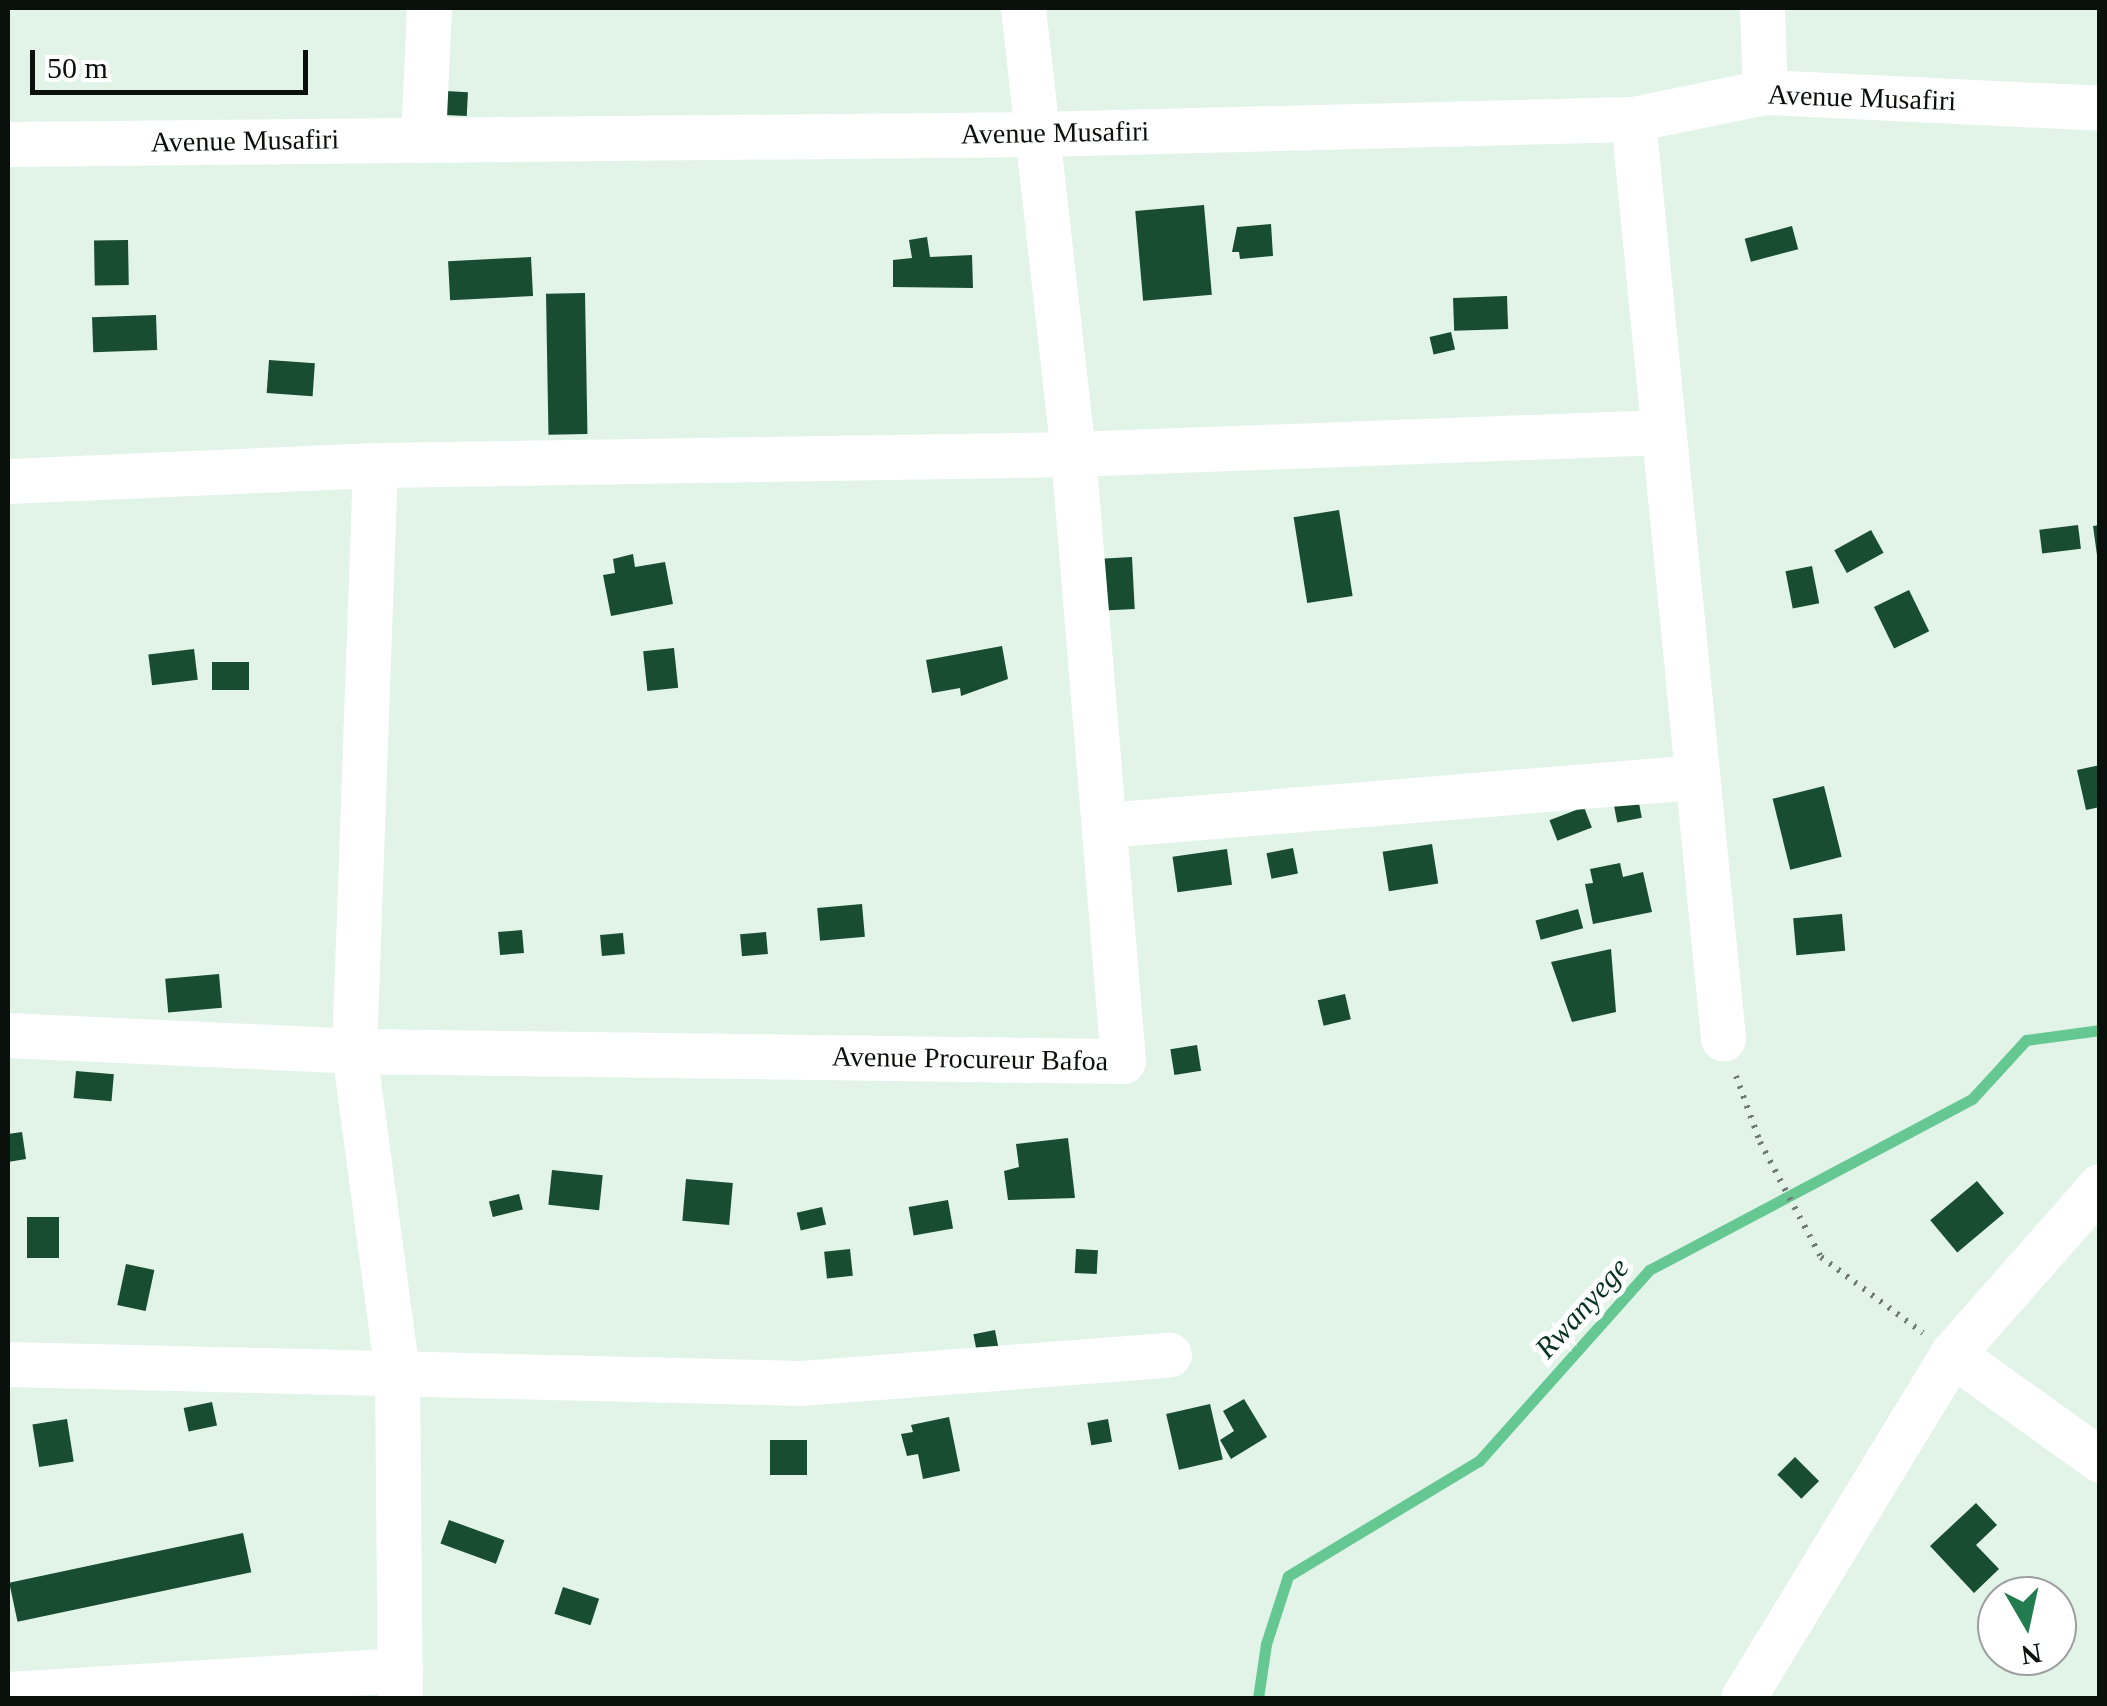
<!DOCTYPE html>
<html>
<head>
<meta charset="utf-8">
<style>
	body { margin:0 }
	#map { position:relative; width:2107px; height:1706px; overflow:hidden; background:#e2f3e8; font-family:Georgia,serif }
	div>[style] { position:absolute }
	.stream>* { height:11px; margin:-5.5px; padding:0 5.5px; transform-origin:5.5px; border-radius:5.5px; background:#65c791 }
	.building>* { inset:0; background:#184d32; transform-origin:0 0 }
	.path>* { height:6px; margin-top:-3px; transform-origin:0; background:repeating-linear-gradient(90deg,#707b74 0 2.5px,transparent 0 10.5px) }
	.minor>* { height:45px; margin:-22.5px; padding:0 22.5px; transform-origin:22.5px; border-radius:22.5px; background:#fff }
	span { translate:-50% -50%; white-space:nowrap; text-align:center; line-height:1.15; -webkit-text-stroke:10px #fff; paint-order:stroke }
	.street-label { font-size:28px; color:#0a100c }
	.water-label { font-size:30px; color:#06331e; font-style:italic }
	.frame { position:absolute; inset:0; border:10px solid #0a100c; pointer-events:none }
	.north { position:absolute; left:1977px; top:1576px; width:100px; height:100px; box-sizing:border-box; background:#fff; border:2px solid #9d9f9e; border-radius:50%; rotate:171deg; font-size:28px; font-weight:700; line-height:40px; text-align:center; color:#0a100c }
	.north::after { content:''; display:block; margin:auto; width:35px; height:45px; background:#237c50; clip-path:polygon(50% 0,100% 100%,50% 72%,0 100%) }
	.scale { position:absolute; left:30px; top:50px; width:278px; height:45px; box-sizing:border-box; border:5px solid #0a100c; border-top:0; padding-left:12px; font-size:30px; line-height:35px; white-space:nowrap; color:#0a100c; -webkit-text-stroke:8px #fff; paint-order:stroke }
</style>
</head>
<body>
<div id="map">
	<div class="stream">
		<i style="left:1258px;top:1698px;width:55px;rotate:-81.6deg"></i>
		<i style="left:1266px;top:1644px;width:71px;rotate:-72.1deg"></i>
		<i style="left:1288px;top:1576px;width:223px;rotate:-31.1deg"></i>
		<i style="left:1479px;top:1461px;width:256px;rotate:-48.3deg"></i>
		<i style="left:1649px;top:1270px;width:365px;rotate:-27.9deg"></i>
		<i style="left:1972px;top:1099px;width:80px;rotate:-47.5deg"></i>
		<i style="left:2026px;top:1040px;width:75px;rotate:-7.7deg"></i>
	</div>
	<div class="building">
		<i style="left:446px;top:91px;width:22px;height:24px;rotate:3deg"></i>
		<i style="left:1204px;top:205px;width:90px;height:69px;rotate:85deg"></i>
		<i style="clip-path:polygon(1271px 224px,1273px 256px,1240px 259px,1239px 252px,1232px 252px,1237px 227px)"></i>
		<i style="left:1792px;top:226px;width:24px;height:49px;rotate:75deg"></i>
		<i style="clip-path:polygon(927px 237px,930px 257px,972px 255px,973px 288px,893px 287px,893px 260px,912px 258px,909px 240px)"></i>
		<i style="left:128px;top:240px;width:45px;height:34px;rotate:89deg"></i>
		<i style="left:531px;top:257px;width:39px;height:83px;rotate:87deg"></i>
		<i style="left:585px;top:293px;width:141px;height:39px;rotate:89deg"></i>
		<i style="left:1507px;top:296px;width:33px;height:54px;rotate:88deg"></i>
		<i style="left:156px;top:315px;width:35px;height:64px;rotate:88deg"></i>
		<i style="left:1451px;top:332px;width:18px;height:22px;rotate:77deg"></i>
		<i style="left:269px;top:360px;width:46px;height:33px;rotate:4deg"></i>
		<i style="left:1339px;top:510px;width:87px;height:46px;rotate:81deg"></i>
		<i style="left:2078px;top:525px;width:24px;height:39px;rotate:83deg"></i>
		<i style="clip-path:polygon(2100px 525px,2100px 554px,2097px 555px,2093px 526px)"></i>
		<i style="left:1871px;top:530px;width:26px;height:42px;rotate:61deg"></i>
		<i style="clip-path:polygon(633px 554px,635px 567px,665px 562px,673px 604px,611px 616px,603px 575px,615px 573px,613px 559px)"></i>
		<i style="left:1132px;top:557px;width:52px;height:36px;rotate:87deg"></i>
		<i style="left:1812px;top:566px;width:38px;height:27px;rotate:79deg"></i>
		<i style="left:1909px;top:590px;width:46px;height:39px;rotate:64deg"></i>
		<i style="clip-path:polygon(1002px 646px,1008px 679px,961px 696px,960px 688px,932px 693px,926px 660px)"></i>
		<i style="left:674px;top:648px;width:40px;height:31px;rotate:84deg"></i>
		<i style="left:194px;top:649px;width:31px;height:46px;rotate:83deg"></i>
		<i style="left:212px;top:662px;width:37px;height:28px"></i>
		<i style="clip-path:polygon(2100px 765px,2100px 807px,2086px 810px,2077px 770px)"></i>
		<i style="left:1824px;top:786px;width:73px;height:53px;rotate:76deg"></i>
		<i style="left:1638px;top:798px;width:20px;height:25px;rotate:79deg"></i>
		<i style="left:1584px;top:807px;width:22px;height:37px;rotate:69deg"></i>
		<i style="left:1432px;top:844px;width:40px;height:50px;rotate:81deg"></i>
		<i style="left:1293px;top:848px;width:26px;height:27px;rotate:79deg"></i>
		<i style="left:1227px;top:849px;width:36px;height:55px;rotate:82deg"></i>
		<i style="clip-path:polygon(1620px 863px,1623px 877px,1643px 872px,1652px 912px,1593px 924px,1585px 884px,1593px 883px,1590px 869px)"></i>
		<i style="left:862px;top:904px;width:33px;height:45px;rotate:85deg"></i>
		<i style="left:1578px;top:909px;width:20px;height:44px;rotate:75deg"></i>
		<i style="left:1842px;top:914px;width:37px;height:49px;rotate:85deg"></i>
		<i style="left:522px;top:930px;width:23px;height:24px;rotate:85deg"></i>
		<i style="left:766px;top:932px;width:22px;height:26px;rotate:85deg"></i>
		<i style="left:623px;top:933px;width:21px;height:23px;rotate:85deg"></i>
		<i style="clip-path:polygon(1611px 949px,1616px 1012px,1572px 1022px,1551px 962px)"></i>
		<i style="left:219px;top:974px;width:34px;height:54px;rotate:85deg"></i>
		<i style="left:1345px;top:994px;width:26px;height:28px;rotate:77deg"></i>
		<i style="left:1197px;top:1045px;width:26px;height:27px;rotate:81deg"></i>
		<i style="left:76px;top:1071px;width:38px;height:27px;rotate:5deg"></i>
		<i style="clip-path:polygon(22px 1132px,26px 1159px,8px 1162px,8px 1134px)"></i>
		<i style="clip-path:polygon(1068px 1138px,1075px 1198px,1008px 1200px,1004px 1171px,1019px 1167px,1016px 1144px)"></i>
		<i style="left:552px;top:1170px;width:51px;height:35px;rotate:6deg"></i>
		<i style="left:686px;top:1179px;width:47px;height:42px;rotate:5deg"></i>
		<i style="left:1977px;top:1181px;width:42px;height:61px;rotate:50deg"></i>
		<i style="left:519px;top:1194px;width:16px;height:31px;rotate:76deg"></i>
		<i style="left:948px;top:1200px;width:29px;height:40px;rotate:80deg"></i>
		<i style="left:822px;top:1207px;width:18px;height:26px;rotate:77deg"></i>
		<i style="left:27px;top:1217px;width:32px;height:41px"></i>
		<i style="left:850px;top:1249px;width:27px;height:26px;rotate:84deg"></i>
		<i style="left:1076px;top:1249px;width:22px;height:24px;rotate:3deg"></i>
		<i style="left:126px;top:1264px;width:29px;height:42px;rotate:12deg"></i>
		<i style="left:995px;top:1330px;width:25px;height:22px;rotate:79deg"></i>
		<i style="clip-path:polygon(1244px 1399px,1267px 1437px,1231px 1459px,1220px 1440px,1234px 1431px,1223px 1411px)"></i>
		<i style="left:212px;top:1402px;width:24px;height:29px;rotate:78deg"></i>
		<i style="left:1210px;top:1404px;width:57px;height:45px;rotate:77deg"></i>
		<i style="clip-path:polygon(949px 1417px,960px 1471px,923px 1479px,918px 1454px,907px 1456px,901px 1434px,913px 1432px,911px 1425px)"></i>
		<i style="left:67px;top:1419px;width:43px;height:35px;rotate:81deg"></i>
		<i style="left:1108px;top:1419px;width:23px;height:21px;rotate:80deg"></i>
		<i style="left:770px;top:1440px;width:37px;height:35px"></i>
		<i style="left:1795px;top:1457px;width:34px;height:25px;rotate:45deg"></i>
		<i style="clip-path:polygon(1976px 1503px,1997px 1525px,1976px 1545px,1999px 1569px,1974px 1593px,1930px 1546px)"></i>
		<i style="left:449px;top:1520px;width:59px;height:25px;rotate:20deg"></i>
		<i style="left:243px;top:1533px;width:40px;height:239px;rotate:78deg"></i>
		<i style="left:563px;top:1587px;width:38px;height:28px;rotate:18deg"></i>
	</div>
	<div class="path">
		<i style="left:1736px;top:1076px;width:70px;rotate:70deg"></i>
		<i style="left:1760px;top:1142px;width:130px;rotate:62.1deg"></i>
		<i style="left:1821px;top:1257px;width:127px;rotate:36.7deg"></i>
	</div>
	<div class="minor">
		<i style="left:1762px;top:8px;width:84px;rotate:88deg"></i>
		<i style="left:1633px;top:119px;width:924px;rotate:84.41deg"></i>
		<i style="left:423px;top:139px;width:131px;rotate:-87.4deg"></i>
		<i style="left:8px;top:144px;width:1030px;rotate:-0.56deg"></i>
		<i style="left:1038px;top:134px;width:595px;rotate:-1.44deg"></i>
		<i style="left:1633px;top:119px;width:135px;rotate:-11.6deg"></i>
		<i style="left:1765px;top:92px;width:335px;rotate:2.7deg"></i>
		<i style="left:375px;top:465px;width:586px;rotate:92.05deg"></i>
		<i style="left:354px;top:1051px;width:325px;rotate:82.4deg"></i>
		<i style="left:397px;top:1373px;width:325px;rotate:89.5deg"></i>
		<i style="left:8px;top:481px;width:367px;rotate:-2.5deg"></i>
		<i style="left:375px;top:465px;width:698px;rotate:-0.9deg"></i>
		<i style="left:1073px;top:454px;width:590px;rotate:-2.14deg"></i>
		<i style="left:1105px;top:825px;width:594px;rotate:-4.64deg"></i>
		<i style="left:8px;top:1035px;width:346px;rotate:2.6deg"></i>
		<i style="left:354px;top:1051px;width:769px;rotate:0.75deg"></i>
		<i style="left:1123px;top:1061px;width:609px;rotate:-94.71deg"></i>
		<i style="left:1073px;top:454px;width:449px;rotate:-96.4deg"></i>
		<i style="left:1952px;top:1354px;width:182px;rotate:35.6deg"></i>
		<i style="left:8px;top:1364px;width:793px;rotate:1.37deg"></i>
		<i style="left:801px;top:1383px;width:369px;rotate:-4.4deg"></i>
		<i style="left:8px;top:1694px;width:393px;rotate:-3.5deg"></i>
		<i style="left:1743px;top:1698px;width:403px;rotate:-58.7deg"></i>
		<i style="left:1952px;top:1354px;width:224px;rotate:-48.6deg"></i>
	</div>
	<div class="street-label">
		<span style="left:1862px;top:98px;rotate:2deg">Avenue Musafiri</span>
		<span style="left:1055px;top:133px;rotate:-1deg">Avenue Musafiri</span>
		<span style="left:245px;top:141px;rotate:-1deg">Avenue Musafiri</span>
		<span style="left:970px;top:1059px;rotate:1deg">Avenue Procureur Bafoa</span>
	</div>
	<div class="water-label">
		<span style="left:1582px;top:1308px;rotate:-48deg">Rwanyege</span>
	</div>
	<div class="frame"></div>
	<div class="north">N</div>
	<div class="scale">50 m</div>
</div>
</body>
</html>
